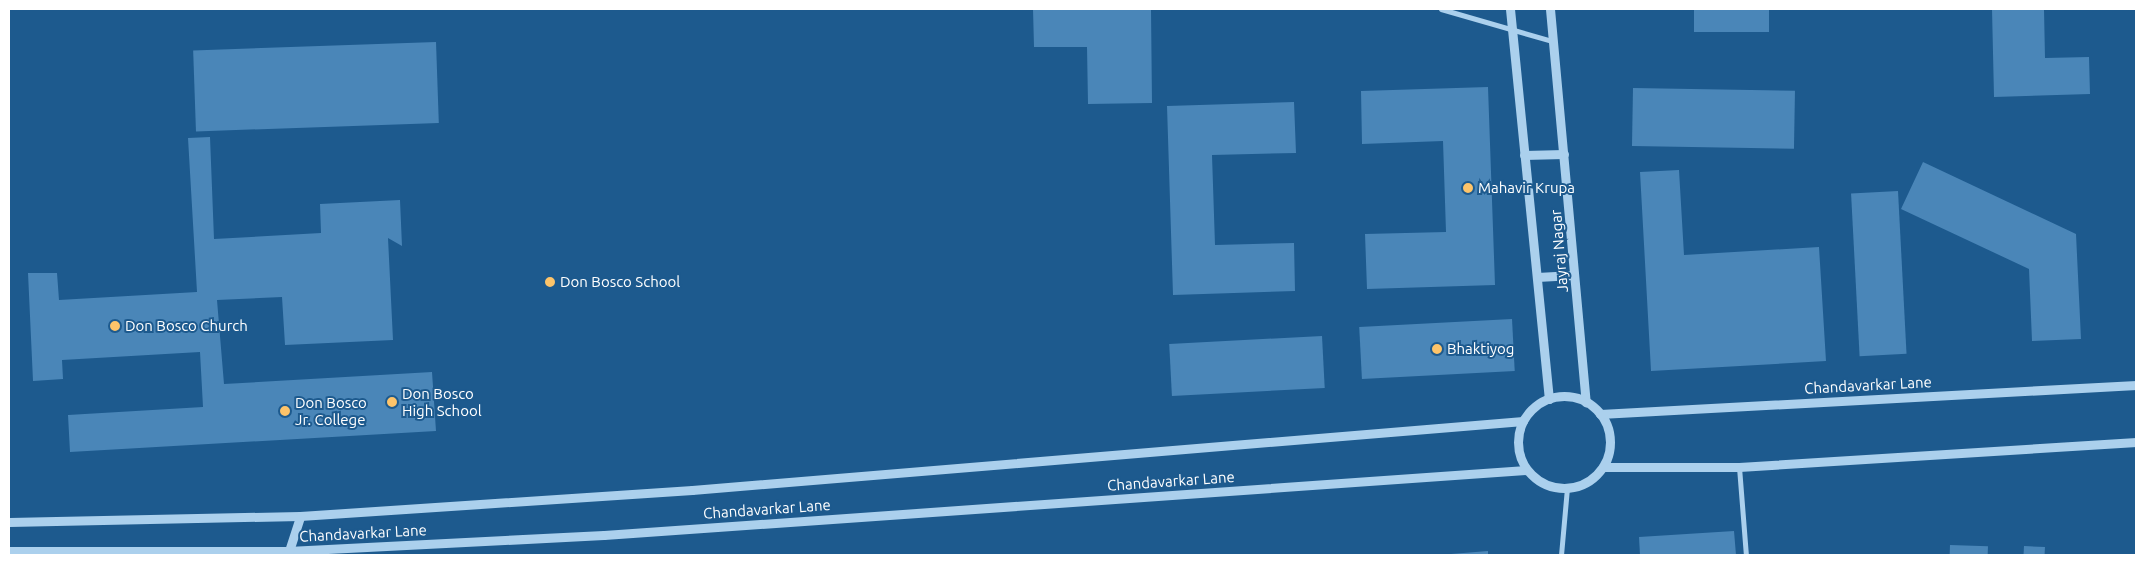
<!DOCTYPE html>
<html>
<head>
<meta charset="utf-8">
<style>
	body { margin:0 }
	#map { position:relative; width:2145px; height:564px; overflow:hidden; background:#1d5a8e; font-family:Ubuntu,sans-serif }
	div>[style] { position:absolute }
	.building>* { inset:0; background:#4a86b8; transform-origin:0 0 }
	.minor>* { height:5px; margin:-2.5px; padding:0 2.5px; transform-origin:2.5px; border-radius:2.5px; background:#abd0ed }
	.tertiary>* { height:9px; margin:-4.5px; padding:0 4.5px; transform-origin:4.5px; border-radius:4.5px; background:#abd0ed }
	.tertiary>.ring { margin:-4.5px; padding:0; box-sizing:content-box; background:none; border:9px solid #abd0ed; border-radius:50% }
	.dots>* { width:14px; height:14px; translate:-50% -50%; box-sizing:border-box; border:2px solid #1d5a8e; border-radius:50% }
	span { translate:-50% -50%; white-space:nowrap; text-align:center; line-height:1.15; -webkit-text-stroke:4px #1d5a8e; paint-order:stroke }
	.poi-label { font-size:15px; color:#fff }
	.left { translate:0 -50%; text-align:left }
	.street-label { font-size:15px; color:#fff }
	.frame { position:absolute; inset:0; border:10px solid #fff; pointer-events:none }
</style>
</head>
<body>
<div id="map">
	<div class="building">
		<i style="clip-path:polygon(1033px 9px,1151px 9px,1152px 103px,1088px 104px,1087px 47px,1034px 47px)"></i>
		<i style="left:1694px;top:9px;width:75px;height:23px"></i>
		<i style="clip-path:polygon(1992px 9px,2044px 9px,2045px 58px,2089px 57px,2090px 94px,1994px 97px)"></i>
		<i style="left:436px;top:42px;width:81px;height:243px;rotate:88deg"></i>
		<i style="clip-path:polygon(1488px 87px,1495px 285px,1367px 289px,1365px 234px,1446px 232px,1443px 141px,1362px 144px,1361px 91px)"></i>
		<i style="left:1633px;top:88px;width:162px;height:58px;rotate:1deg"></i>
		<i style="clip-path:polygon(1294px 102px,1296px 153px,1212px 155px,1215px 245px,1294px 243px,1295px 291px,1173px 295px,1167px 106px)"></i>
		<i style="clip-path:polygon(210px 137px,214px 239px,321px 233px,320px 204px,400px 200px,402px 246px,388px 238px,393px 340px,285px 345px,282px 297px,217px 300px,224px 384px,432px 372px,436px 431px,70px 452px,68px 415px,203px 407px,200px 352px,62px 360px,63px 379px,33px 381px,28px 273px,57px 273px,59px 300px,197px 292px,188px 138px)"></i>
		<i style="clip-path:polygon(1923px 162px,2076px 234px,2081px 339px,2032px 341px,2029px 269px,1901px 209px)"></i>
		<i style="clip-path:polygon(1679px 170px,1684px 255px,1819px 247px,1826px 361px,1651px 371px,1640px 172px)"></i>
		<i style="left:1898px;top:191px;width:163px;height:47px;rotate:87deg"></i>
		<i style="left:1512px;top:319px;width:52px;height:153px;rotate:87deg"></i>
		<i style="left:1322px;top:336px;width:52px;height:153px;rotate:87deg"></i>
		<i style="clip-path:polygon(1734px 531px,1736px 555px,1640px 555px,1639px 537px)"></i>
		<i style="left:1950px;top:545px;width:38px;height:10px;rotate:2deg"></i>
		<i style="left:2024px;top:546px;width:21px;height:9px;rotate:3deg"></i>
		<i style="clip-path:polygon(1488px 551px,1488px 555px,1451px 555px,1451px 554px)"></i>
	</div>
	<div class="minor">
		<i style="left:1441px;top:9px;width:116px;rotate:16.1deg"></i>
		<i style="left:1739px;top:467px;width:88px;rotate:85.5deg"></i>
		<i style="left:1561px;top:555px;width:67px;rotate:-84.9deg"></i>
	</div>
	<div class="tertiary">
		<i style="left:1510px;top:9px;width:392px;rotate:84.3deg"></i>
		<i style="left:1550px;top:9px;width:395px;rotate:84.8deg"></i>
		<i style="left:1524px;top:155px;width:40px;rotate:-1.4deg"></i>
		<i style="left:1537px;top:277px;width:37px;rotate:-3deg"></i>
		<i class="ring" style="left:1518px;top:396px;width:83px;height:83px"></i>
		<i style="left:1600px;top:414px;width:537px;rotate:-3.1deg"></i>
		<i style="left:1603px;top:467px;width:136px"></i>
		<i style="left:1739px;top:467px;width:398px;rotate:-3.6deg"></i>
		<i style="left:9px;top:522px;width:291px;rotate:-1.2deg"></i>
		<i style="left:300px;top:516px;width:393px;rotate:-3.8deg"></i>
		<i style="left:692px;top:490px;width:834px;rotate:-4.75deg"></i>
		<i style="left:9px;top:551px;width:279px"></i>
		<i style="left:288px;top:551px;width:316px;rotate:-2.9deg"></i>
		<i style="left:604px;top:535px;width:925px;rotate:-4.03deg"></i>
		<i style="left:288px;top:554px;width:40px;rotate:-72deg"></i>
	</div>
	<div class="dots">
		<i style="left:1468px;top:188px;background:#fdc46a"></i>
		<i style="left:550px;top:282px;background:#fdc46a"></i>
		<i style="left:115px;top:326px;background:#fdc46a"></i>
		<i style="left:1437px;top:349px;background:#fdc46a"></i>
		<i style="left:392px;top:402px;background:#fdc46a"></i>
		<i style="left:285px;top:411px;background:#fdc46a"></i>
	</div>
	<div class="poi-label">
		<span class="left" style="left:1478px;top:188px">Mahavir Krupa</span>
		<span class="left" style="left:560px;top:282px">Don Bosco School</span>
		<span class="left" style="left:125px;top:326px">Don Bosco Church</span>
		<span class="left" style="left:1447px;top:349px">Bhaktiyog</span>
		<span class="left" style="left:402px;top:402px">Don Bosco<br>High School</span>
		<span class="left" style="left:295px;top:411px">Don Bosco<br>Jr. College</span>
	</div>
	<div class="street-label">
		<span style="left:1559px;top:251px;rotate:-95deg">Jayraj Nagar</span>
		<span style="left:1868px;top:385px;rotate:-3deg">Chandavarkar Lane</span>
		<span style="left:1171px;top:481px;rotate:-4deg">Chandavarkar Lane</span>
		<span style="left:767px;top:509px;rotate:-4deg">Chandavarkar Lane</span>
		<span style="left:363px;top:533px;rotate:-3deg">Chandavarkar Lane</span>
	</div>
	<div class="frame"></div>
</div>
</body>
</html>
